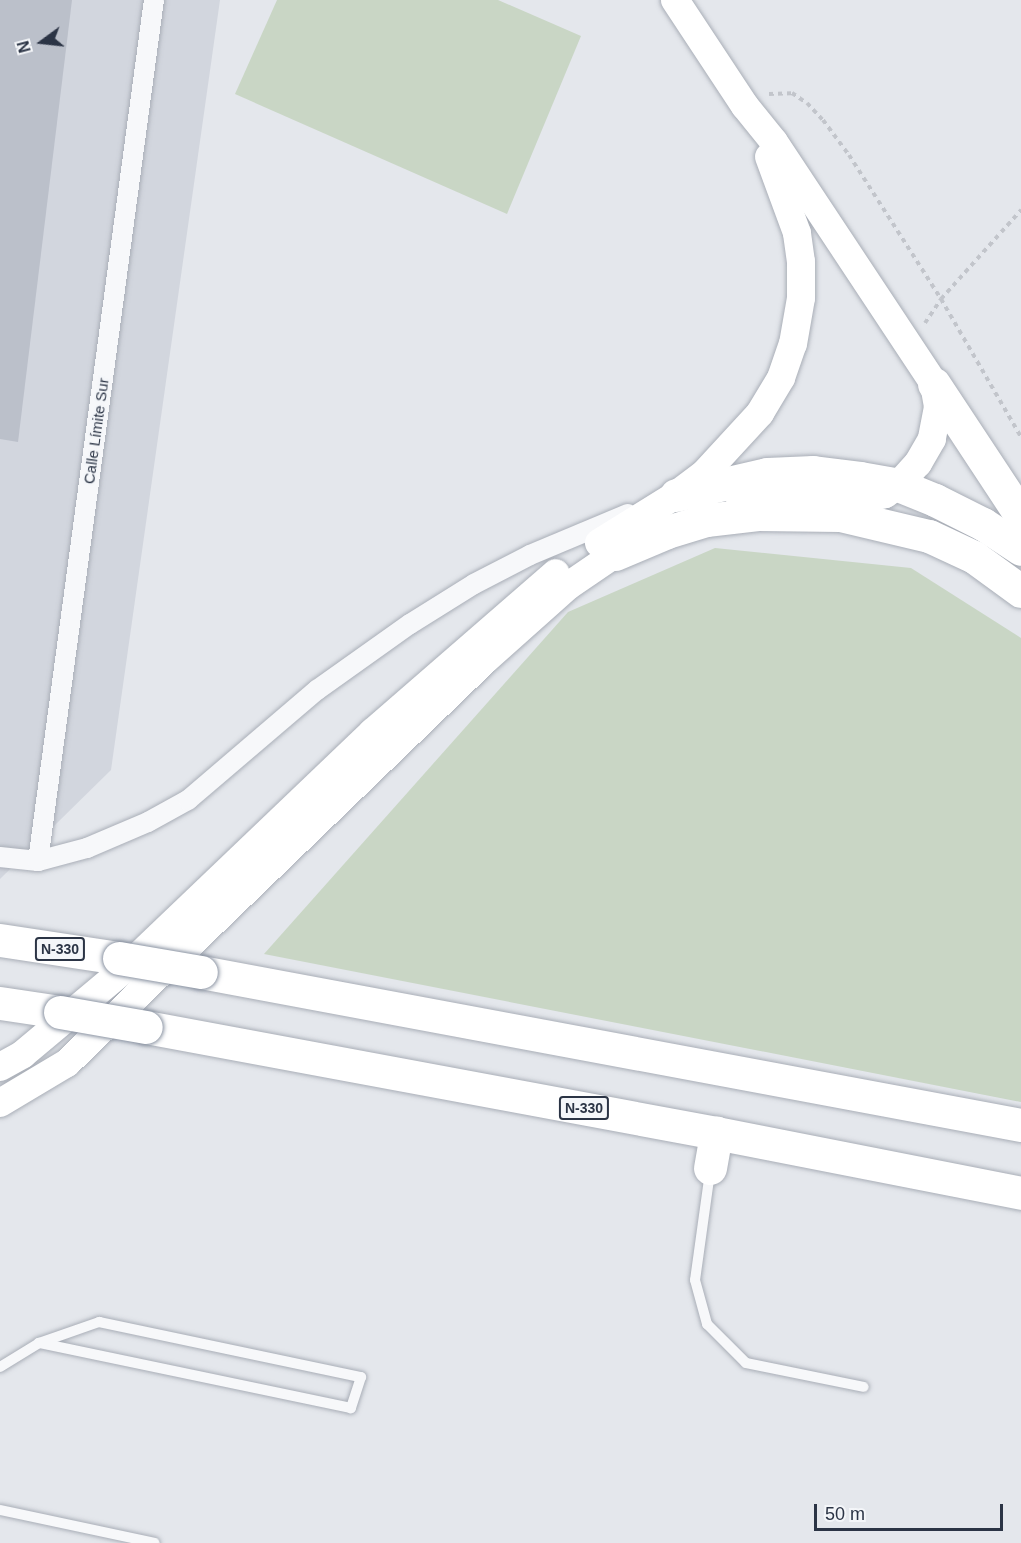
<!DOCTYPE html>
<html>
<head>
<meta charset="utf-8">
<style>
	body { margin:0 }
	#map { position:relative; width:1021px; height:1543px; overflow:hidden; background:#e4e7ec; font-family:Arial,sans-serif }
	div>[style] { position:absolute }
	.built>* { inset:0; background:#d2d6de }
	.green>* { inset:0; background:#c9d6c5 }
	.building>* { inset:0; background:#bbc0ca }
	.path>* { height:4px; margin-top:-2px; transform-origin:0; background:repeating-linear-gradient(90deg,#c2c5cb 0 4.5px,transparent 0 9px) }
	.roads { filter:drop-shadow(0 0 2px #a9aeb7) drop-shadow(0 0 2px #a9aeb7) }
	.lane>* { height:10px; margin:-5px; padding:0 5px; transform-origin:5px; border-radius:5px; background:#f7f8fa }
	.street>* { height:20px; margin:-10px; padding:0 10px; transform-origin:10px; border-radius:10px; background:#f7f8fa }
	.secondary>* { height:28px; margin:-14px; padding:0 14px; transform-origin:14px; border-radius:14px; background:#fff }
	.highway>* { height:33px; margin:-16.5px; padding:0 16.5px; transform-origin:16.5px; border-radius:16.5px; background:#fff }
	.bridges { filter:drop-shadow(0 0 2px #8b94a3) drop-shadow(0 0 2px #8b94a3) }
	.highway-bridge>* { height:33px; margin:-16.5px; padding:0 16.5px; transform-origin:16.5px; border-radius:16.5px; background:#fff }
	span { translate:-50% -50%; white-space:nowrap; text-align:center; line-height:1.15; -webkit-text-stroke:4.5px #f4f6f9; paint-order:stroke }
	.shield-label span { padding:2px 4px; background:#f4f6f9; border:2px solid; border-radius:4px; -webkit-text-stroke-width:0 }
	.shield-label { font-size:14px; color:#2b3445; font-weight:700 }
	.street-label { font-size:15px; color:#2b3445 }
	.north { position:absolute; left:12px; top:12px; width:60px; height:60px; -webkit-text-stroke:4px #f4f6f9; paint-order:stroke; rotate:255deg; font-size:16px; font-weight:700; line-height:24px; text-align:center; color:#2b3445 }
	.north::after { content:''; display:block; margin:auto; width:21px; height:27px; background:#2b3445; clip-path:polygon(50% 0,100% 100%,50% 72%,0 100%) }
	.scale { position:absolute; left:814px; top:1504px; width:189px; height:27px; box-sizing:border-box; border:3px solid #2b3445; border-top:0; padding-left:8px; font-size:18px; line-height:21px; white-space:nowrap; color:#2b3445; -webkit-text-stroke:4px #f4f6f9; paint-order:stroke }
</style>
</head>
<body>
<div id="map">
	<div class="built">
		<i style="clip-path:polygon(0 0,220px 0,111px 770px,0 879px)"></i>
	</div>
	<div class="green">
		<i style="clip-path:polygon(277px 0,498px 0,581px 36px,507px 214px,235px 94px)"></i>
		<i style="clip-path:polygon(715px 548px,911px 568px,1021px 638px,1021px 1102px,264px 954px,568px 612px)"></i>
	</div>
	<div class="building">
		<i style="clip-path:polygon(0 0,72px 0,18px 442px,0 439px)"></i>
	</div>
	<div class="path">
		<i style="left:769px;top:94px;width:23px;rotate:-2deg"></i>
		<i style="left:792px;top:93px;width:18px;rotate:34deg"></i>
		<i style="left:807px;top:103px;width:23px;rotate:47deg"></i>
		<i style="left:823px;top:120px;width:44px;rotate:53.4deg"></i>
		<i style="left:849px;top:155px;width:171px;rotate:57.4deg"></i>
		<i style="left:941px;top:299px;width:120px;rotate:-48deg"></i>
		<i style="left:925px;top:323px;width:29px;rotate:-56deg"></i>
		<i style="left:941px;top:299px;width:160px;rotate:59.9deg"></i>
	</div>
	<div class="roads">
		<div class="lane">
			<i style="left:710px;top:1172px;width:109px;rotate:97.9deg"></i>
			<i style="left:695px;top:1280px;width:46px;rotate:74.7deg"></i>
			<i style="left:707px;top:1324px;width:55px;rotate:45deg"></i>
			<i style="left:746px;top:1363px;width:120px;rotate:11.5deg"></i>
			<i style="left:0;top:1367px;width:46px;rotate:-31.6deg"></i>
			<i style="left:39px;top:1343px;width:64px;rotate:-19.3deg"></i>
			<i style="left:99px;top:1322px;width:268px;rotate:11.9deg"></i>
			<i style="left:361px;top:1377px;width:33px;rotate:108deg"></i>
			<i style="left:351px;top:1408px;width:319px;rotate:-168.2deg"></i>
			<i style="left:0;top:1510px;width:158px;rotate:12deg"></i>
		</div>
		<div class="street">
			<i style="left:0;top:857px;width:38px;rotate:6deg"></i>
			<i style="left:38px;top:861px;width:51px;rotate:-14.9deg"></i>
			<i style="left:87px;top:848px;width:66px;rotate:-23.1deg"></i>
			<i style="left:148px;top:822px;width:46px;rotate:-28.8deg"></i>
			<i style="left:188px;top:800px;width:170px;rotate:-40.5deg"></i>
			<i style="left:317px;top:690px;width:114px;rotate:-35.4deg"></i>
			<i style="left:410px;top:624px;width:75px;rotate:-32deg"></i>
			<i style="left:474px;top:584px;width:63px;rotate:-27.4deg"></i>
			<i style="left:530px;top:555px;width:106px;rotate:-22.7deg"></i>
			<i style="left:38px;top:861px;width:869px;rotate:-82.33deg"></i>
		</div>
		<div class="secondary">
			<i style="left:675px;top:0;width:127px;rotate:56.6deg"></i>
			<i style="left:745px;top:106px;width:46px;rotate:51.1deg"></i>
			<i style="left:774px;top:142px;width:290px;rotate:56.5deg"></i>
			<i style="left:934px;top:384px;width:23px;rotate:80deg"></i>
			<i style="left:938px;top:407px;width:33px;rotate:101deg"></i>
			<i style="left:932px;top:439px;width:28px;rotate:120deg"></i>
			<i style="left:918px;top:463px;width:30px;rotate:132deg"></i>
			<i style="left:898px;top:485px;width:16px;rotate:145deg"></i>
			<i style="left:885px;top:494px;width:32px;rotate:167deg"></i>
			<i style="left:854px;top:501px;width:66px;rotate:-176.5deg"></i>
			<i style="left:788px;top:497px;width:48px;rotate:176.4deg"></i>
			<i style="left:599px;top:543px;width:91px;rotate:-31.9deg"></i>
			<i style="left:676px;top:495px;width:35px;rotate:-37deg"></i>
			<i style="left:704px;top:474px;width:83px;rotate:-47.4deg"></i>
			<i style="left:760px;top:413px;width:41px;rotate:-59deg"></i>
			<i style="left:781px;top:378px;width:36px;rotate:-71deg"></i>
			<i style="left:793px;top:344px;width:47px;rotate:-80.1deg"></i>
			<i style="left:801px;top:298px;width:36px;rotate:-90deg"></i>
			<i style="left:801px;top:262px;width:29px;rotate:-98deg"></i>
			<i style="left:797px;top:233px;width:81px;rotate:-110.2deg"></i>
			<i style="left:0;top:1067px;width:26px;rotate:-29deg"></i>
			<i style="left:23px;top:1054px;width:136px;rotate:-39.9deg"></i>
			<i style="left:127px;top:967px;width:340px;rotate:-43.7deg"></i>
			<i style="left:373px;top:732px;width:242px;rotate:-41deg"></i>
			<i style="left:0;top:1103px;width:78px;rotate:-30.8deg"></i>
			<i style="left:67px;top:1063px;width:582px;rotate:-43.96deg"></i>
			<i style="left:486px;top:659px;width:110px;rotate:-41.7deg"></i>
			<i style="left:568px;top:586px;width:80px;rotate:-34.3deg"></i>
		</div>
		<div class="highway">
			<i style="left:934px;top:384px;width:158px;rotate:56.6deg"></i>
			<i style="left:676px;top:495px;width:93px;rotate:-13deg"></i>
			<i style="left:767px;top:474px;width:46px;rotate:-2.5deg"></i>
			<i style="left:813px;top:472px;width:47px;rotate:7.3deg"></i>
			<i style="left:860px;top:478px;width:39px;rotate:10deg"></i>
			<i style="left:898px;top:485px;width:40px;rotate:22deg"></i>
			<i style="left:935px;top:500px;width:54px;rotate:26.6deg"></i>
			<i style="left:983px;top:524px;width:45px;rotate:33.3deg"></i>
			<i style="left:615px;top:554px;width:56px;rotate:-22.9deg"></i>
			<i style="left:667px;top:532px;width:41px;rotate:-17.1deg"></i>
			<i style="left:706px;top:520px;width:52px;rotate:-6.6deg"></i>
			<i style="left:758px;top:514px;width:82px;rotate:0.7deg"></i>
			<i style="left:840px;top:515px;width:91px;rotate:13.3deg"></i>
			<i style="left:929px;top:536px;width:50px;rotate:25deg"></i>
			<i style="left:974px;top:557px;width:58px;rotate:35.9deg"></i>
			<i style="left:0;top:940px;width:120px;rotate:8.6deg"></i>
			<i style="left:201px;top:972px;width:834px;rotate:10.57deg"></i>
			<i style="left:0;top:1003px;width:61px;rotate:8.5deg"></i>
			<i style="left:146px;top:1027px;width:580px;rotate:10.53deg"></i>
			<i style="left:716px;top:1133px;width:311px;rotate:11.1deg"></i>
			<i style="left:710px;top:1168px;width:36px;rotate:-80deg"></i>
		</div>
	</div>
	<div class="bridges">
		<div class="highway-bridge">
			<i style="left:119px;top:958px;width:83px;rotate:9.7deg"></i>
			<i style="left:60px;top:1012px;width:87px;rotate:9.9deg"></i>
		</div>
	</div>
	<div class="shield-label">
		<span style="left:60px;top:949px">N-330</span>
		<span style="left:584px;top:1108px">N-330</span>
	</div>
	<div class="street-label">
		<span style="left:96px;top:431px;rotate:-82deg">Calle Límite Sur</span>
	</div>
	<div class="north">N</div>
	<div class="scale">50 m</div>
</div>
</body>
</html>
